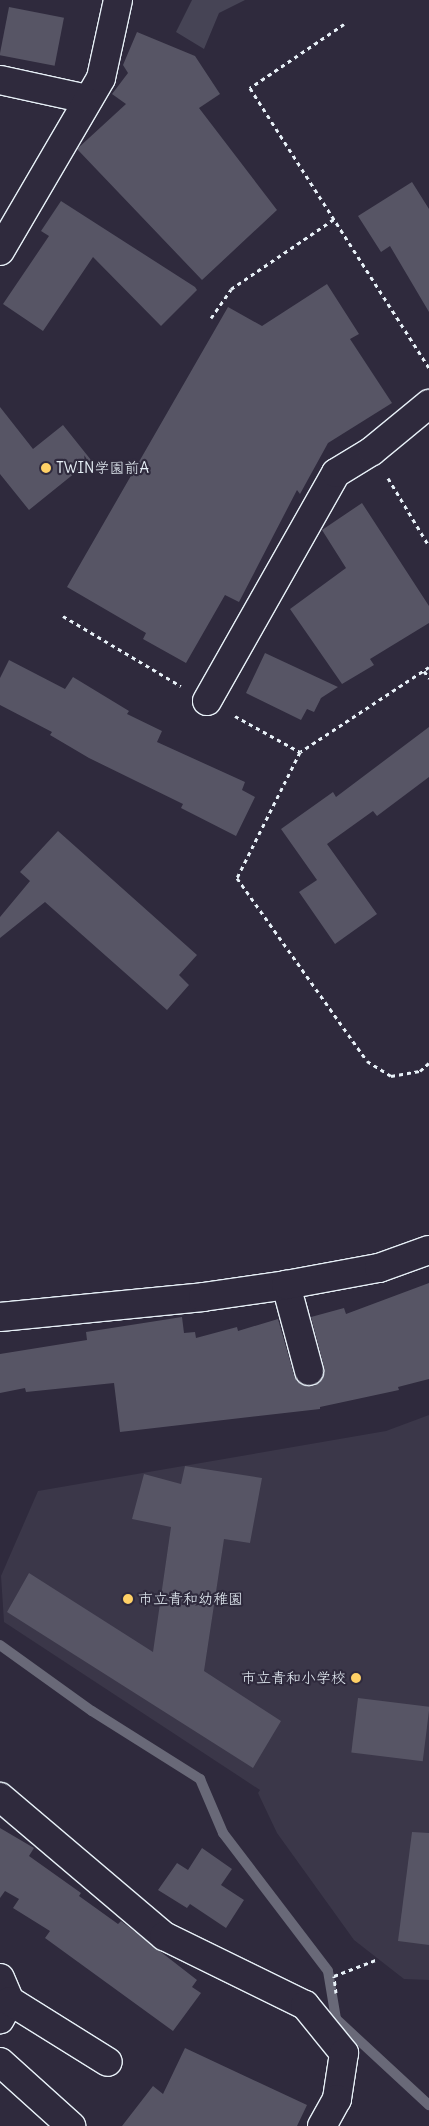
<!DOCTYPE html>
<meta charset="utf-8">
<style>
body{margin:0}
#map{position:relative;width:429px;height:2126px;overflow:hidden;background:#2f2a3d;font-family:Delius,"Klee One",sans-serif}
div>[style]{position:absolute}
.built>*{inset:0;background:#3b3749}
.green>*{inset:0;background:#464455}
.stream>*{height:10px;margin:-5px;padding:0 5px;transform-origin:5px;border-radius:5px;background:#696978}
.building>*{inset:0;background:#575565;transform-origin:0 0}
.path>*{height:3px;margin-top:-1.5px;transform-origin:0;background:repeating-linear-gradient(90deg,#e8f1f8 0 4px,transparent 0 8px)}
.roads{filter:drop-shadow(1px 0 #e8f1f8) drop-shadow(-1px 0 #e8f1f8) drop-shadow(0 1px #e8f1f8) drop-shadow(0 -1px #e8f1f8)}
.minor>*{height:28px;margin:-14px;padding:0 14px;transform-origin:14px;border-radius:14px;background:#2f2a3d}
.dots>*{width:14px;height:14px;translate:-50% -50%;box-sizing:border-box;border:2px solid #2f2a3d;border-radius:50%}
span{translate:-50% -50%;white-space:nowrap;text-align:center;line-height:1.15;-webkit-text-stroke:4.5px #2f2a3d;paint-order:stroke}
.poi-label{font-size:15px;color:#e8f1f8}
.left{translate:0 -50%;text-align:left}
.right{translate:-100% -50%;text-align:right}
</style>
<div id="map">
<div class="built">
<div style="clip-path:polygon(429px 1415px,429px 1980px,404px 1979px,354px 1940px,277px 1833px,258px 1793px,260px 1790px,4px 1622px,1px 1576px,38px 1491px,386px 1431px)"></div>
</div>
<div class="green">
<div style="clip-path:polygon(192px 0,245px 0,219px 13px,204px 49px,176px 32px)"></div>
</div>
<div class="stream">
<div style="left:0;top:1645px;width:113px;rotate:35.7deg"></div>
<div style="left:92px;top:1711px;width:128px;rotate:32.2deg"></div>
<div style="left:200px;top:1779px;width:59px;rotate:66.9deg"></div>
<div style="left:223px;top:1833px;width:173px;rotate:52.7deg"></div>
<div style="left:328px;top:1971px;width:49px;rotate:80.5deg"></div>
<div style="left:336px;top:2019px;width:127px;rotate:42.8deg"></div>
</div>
<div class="building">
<div style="left:9px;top:7px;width:56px;height:49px;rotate:11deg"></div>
<div style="clip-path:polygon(137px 32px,195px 56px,220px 94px,199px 108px,277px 210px,202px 280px,77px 149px,126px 104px,112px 94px,128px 73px,123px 65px)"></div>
<div style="clip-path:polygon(412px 182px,429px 209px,429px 312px,390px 246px,381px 252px,358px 216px)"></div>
<div style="clip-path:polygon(61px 201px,195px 287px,197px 290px,161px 326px,93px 257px,43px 331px,3px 304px,49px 236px,41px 231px)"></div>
<div style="clip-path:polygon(327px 284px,359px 334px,350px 339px,392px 403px,328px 443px,300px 494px,297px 490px,239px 602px,225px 595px,186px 663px,143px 639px,146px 633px,67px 587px,228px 307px,262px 326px)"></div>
<div style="clip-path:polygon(0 407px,33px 449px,63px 425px,91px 460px,29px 510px,0 474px)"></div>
<div style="clip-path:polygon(362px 503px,429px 606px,429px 623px,370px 659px,374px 665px,342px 684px,290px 609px,346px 568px,322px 530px)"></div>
<div style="clip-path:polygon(265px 653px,338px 687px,321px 698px,314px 712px,307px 709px,301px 720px,246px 693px)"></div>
<div style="clip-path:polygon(9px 660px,65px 689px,73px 677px,129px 711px,127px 714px,162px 731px,157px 742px,245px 782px,242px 790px,255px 797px,236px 836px,181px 808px,183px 804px,89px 758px,50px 735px,52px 732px,0 705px,0 678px)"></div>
<div style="clip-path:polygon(429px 727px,429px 777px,377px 816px,373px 811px,327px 844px,377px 914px,335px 944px,299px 892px,317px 880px,281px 829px,333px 792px,336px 797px)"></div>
<div style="clip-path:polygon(58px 831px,197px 955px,179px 975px,189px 985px,167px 1010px,45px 902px,0 938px,0 917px,30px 881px,20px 872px)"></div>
<div style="clip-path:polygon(429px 1283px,429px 1379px,398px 1387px,399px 1390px,320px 1407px,320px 1409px,120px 1432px,114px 1383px,26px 1392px,25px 1388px,0 1393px,0 1354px,87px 1340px,86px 1332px,182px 1317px,184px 1333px,195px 1332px,196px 1338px,237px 1327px,238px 1331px,278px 1319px,294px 1375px,298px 1382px,313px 1386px,320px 1382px,324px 1367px,311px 1317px,344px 1308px,346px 1314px)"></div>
<div style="clip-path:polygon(185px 1466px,262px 1478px,250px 1543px,224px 1539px,204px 1671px,281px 1721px,253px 1768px,7px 1612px,29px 1573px,153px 1652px,171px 1527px,132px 1519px,144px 1474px,181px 1484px)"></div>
<div style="left:358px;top:1698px;width:72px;height:55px;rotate:7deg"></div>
<div style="clip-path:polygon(0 1828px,34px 1848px,29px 1856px,81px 1893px,79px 1896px,118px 1924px,121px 1921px,197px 1980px,192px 1987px,201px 1993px,173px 2031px,45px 1938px,50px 1931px,13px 1908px,19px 1899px,5px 1891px,0 1898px)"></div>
<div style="clip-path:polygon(412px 1832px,429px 1833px,429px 1945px,398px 1941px)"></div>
<div style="clip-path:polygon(202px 1848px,232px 1869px,221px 1885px,244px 1900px,226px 1928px,190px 1904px,187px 1908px,158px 1890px,177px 1863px,188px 1870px)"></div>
<div style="clip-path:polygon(185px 2048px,307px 2105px,297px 2126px,122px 2126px,153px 2086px,163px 2094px)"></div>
</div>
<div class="path">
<div style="left:344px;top:24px;width:114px;rotate:145.8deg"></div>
<div style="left:250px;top:88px;width:332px;rotate:57.4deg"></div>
<div style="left:211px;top:318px;width:35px;rotate:-55deg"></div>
<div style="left:231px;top:289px;width:125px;rotate:-34.2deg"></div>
<div style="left:388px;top:478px;width:79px;rotate:58.9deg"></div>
<div style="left:63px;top:616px;width:137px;rotate:30.7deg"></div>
<div style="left:429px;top:667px;width:154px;rotate:146.6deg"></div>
<div style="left:300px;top:752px;width:141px;rotate:116.6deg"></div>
<div style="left:237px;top:878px;width:224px;rotate:54.6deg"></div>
<div style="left:367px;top:1061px;width:28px;rotate:32deg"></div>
<div style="left:391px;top:1076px;width:29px;rotate:-10deg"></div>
<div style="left:420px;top:1071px;width:12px;rotate:-42deg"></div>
<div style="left:424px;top:671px;width:9px;rotate:54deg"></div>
<div style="left:235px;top:716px;width:74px;rotate:29deg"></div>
<div style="left:336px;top:1993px;width:17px;rotate:-97deg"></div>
<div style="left:334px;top:1976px;width:47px;rotate:-21.1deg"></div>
</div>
<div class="roads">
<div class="minor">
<div style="left:0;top:80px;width:89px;rotate:12.3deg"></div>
<div style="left:0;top:251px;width:200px;rotate:-59.7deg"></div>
<div style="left:101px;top:78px;width:80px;rotate:-77.7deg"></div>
<div style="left:207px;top:701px;width:262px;rotate:-60.5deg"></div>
<div style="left:336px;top:473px;width:42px;rotate:-31.4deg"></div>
<div style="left:372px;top:451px;width:74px;rotate:-39.5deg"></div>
<div style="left:286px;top:1285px;width:89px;rotate:75deg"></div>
<div style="left:0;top:1317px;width:204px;rotate:-5.6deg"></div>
<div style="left:203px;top:1297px;width:84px;rotate:-8.2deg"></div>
<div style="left:286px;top:1285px;width:95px;rotate:-10.4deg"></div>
<div style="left:379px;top:1268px;width:53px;rotate:-19.8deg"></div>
<div style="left:0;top:1797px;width:215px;rotate:40.3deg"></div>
<div style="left:164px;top:1936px;width:157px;rotate:26.1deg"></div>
<div style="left:305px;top:2005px;width:62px;rotate:50.9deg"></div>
<div style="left:344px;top:2053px;width:47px;rotate:98.7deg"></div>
<div style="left:337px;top:2099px;width:31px;rotate:119deg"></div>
<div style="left:0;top:1978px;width:25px;rotate:67deg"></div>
<div style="left:10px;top:2001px;width:21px;rotate:119deg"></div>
<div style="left:10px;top:2001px;width:115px;rotate:31.9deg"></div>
<div style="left:0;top:2062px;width:96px;rotate:42deg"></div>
</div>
</div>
<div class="dots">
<div style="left:46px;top:468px;background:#ffd166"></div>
<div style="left:128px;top:1599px;background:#ffd166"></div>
<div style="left:356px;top:1678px;background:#ffd166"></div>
</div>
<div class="poi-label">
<span class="left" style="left:56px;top:468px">TWIN学園前A</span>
<span class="left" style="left:138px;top:1599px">市立青和幼稚園</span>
<span class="right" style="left:346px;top:1678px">市立青和小学校</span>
</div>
</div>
